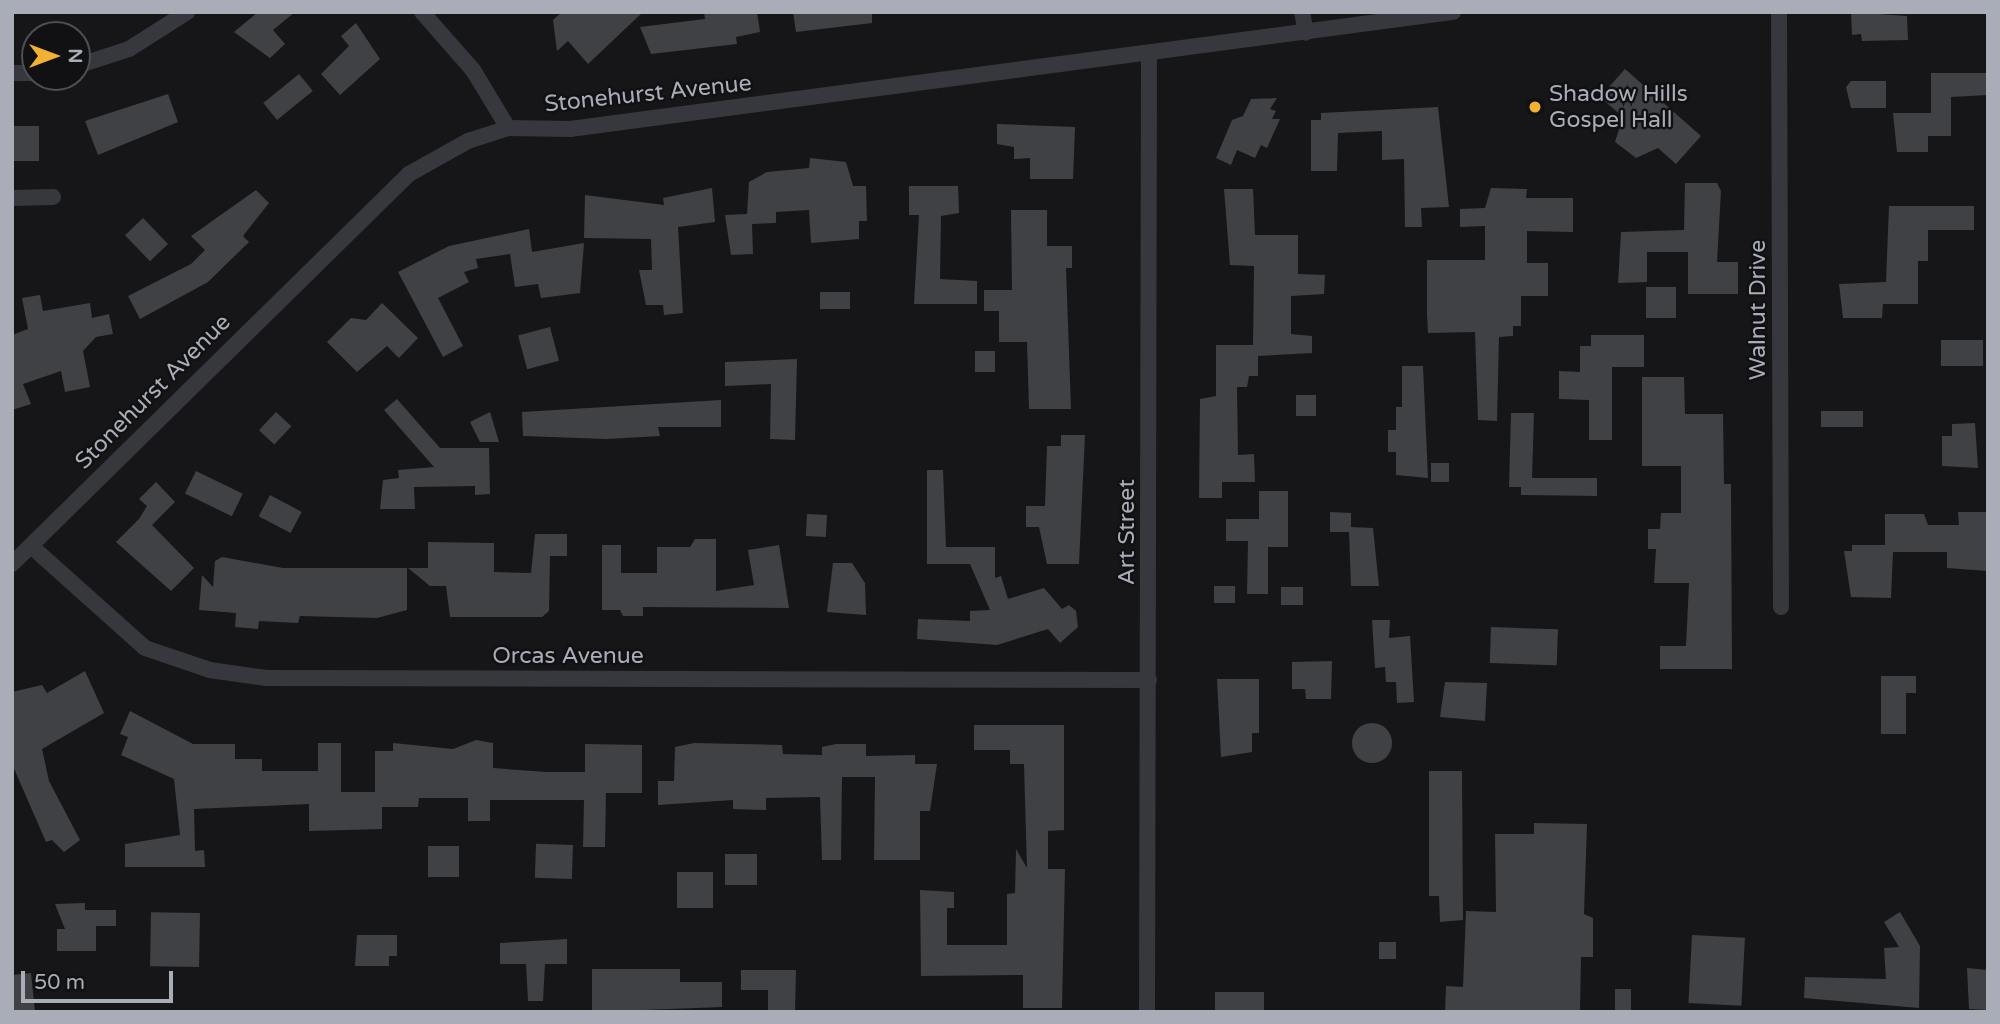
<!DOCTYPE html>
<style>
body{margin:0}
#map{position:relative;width:2000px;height:1024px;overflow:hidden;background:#161618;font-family:"Varela Round",sans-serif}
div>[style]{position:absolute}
.building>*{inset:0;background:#404145;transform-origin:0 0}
.round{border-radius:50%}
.minor>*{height:16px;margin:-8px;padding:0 8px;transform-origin:8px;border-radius:8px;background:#37383d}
.dots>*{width:19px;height:19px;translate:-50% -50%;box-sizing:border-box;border:4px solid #111113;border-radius:50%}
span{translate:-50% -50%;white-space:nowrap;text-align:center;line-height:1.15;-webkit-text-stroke:5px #111113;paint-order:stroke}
.street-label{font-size:23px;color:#a8adb8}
.poi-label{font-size:23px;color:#a8adb8}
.left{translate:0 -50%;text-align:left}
.frame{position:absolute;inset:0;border:14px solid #a8adb8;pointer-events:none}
.north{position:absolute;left:21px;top:21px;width:70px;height:70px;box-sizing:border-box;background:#111113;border:2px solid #4d4f55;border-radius:50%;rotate:90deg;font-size:19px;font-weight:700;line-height:28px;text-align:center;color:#a8adb8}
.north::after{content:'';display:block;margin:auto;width:24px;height:32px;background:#f2b134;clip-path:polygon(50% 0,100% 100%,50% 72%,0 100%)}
.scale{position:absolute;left:21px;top:971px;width:152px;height:32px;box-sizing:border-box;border:4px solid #a8adb8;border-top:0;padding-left:9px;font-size:21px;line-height:24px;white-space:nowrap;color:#a8adb8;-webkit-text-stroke:5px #111113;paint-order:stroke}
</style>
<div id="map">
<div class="building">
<div style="clip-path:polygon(258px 12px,295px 12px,273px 30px,285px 44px,270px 58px,234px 32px)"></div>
<div style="clip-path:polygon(562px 12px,643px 12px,588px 64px,568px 41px,557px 51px,553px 20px)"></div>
<div style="clip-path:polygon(704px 12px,757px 12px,760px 32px,736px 37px,737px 44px,651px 54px,640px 27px,705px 19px)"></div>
<div style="clip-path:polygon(793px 12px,872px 12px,872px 23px,796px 32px)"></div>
<div style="clip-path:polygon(1851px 12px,1907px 16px,1908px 40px,1862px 41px,1861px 34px,1852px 35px)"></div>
<div style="clip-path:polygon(356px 23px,380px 59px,340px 95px,321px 74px,349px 46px,341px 36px)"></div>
<div style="clip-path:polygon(1625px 69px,1701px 136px,1676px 164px,1658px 148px,1636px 158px,1615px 142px,1623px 117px,1600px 97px)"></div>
<div style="clip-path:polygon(1931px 73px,1988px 73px,1988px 95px,1951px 97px,1951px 136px,1928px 136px,1928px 152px,1897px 152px,1893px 113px,1931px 113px)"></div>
<div style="left:299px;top:74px;width:22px;height:46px;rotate:51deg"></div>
<div style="clip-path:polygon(1851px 81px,1886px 81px,1886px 108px,1851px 108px,1846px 87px)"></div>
<div style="clip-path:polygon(168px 94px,178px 122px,98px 155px,85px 121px)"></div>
<div style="clip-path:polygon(1277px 98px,1270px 109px,1276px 111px,1272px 119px,1280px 119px,1267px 148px,1261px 145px,1255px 158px,1237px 150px,1231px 165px,1216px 158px,1232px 120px,1243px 116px,1251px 99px)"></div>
<div style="clip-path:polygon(1438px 107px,1449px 207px,1421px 208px,1422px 227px,1405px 227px,1404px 159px,1382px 160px,1382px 131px,1338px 133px,1337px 171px,1311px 171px,1311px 120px,1321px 120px,1321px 113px)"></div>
<div style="clip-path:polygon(997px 124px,1075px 127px,1073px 179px,1030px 179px,1030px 158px,1014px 159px,1014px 147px,997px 144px)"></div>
<div style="left:12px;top:126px;width:27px;height:35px"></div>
<div style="clip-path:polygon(810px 158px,846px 162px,853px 186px,866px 186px,867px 221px,859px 221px,859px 239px,811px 243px,809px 210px,776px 212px,776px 223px,752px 224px,753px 254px,731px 255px,725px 215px,747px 214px,749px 182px,767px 172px,809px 168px)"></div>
<div style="clip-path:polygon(1685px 183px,1717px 183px,1721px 191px,1717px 262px,1738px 262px,1738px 294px,1688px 294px,1688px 252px,1647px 252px,1647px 282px,1618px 283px,1621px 232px,1684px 230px)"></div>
<div style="clip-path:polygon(909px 186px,958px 186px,959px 213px,941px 216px,940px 279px,977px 281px,977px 304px,914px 304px,919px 215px,909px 215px)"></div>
<div style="clip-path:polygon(712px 188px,715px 222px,678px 227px,683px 313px,664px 315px,663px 305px,646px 305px,639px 270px,652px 270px,651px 239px,584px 238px,585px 195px,664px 205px,663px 198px)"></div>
<div style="clip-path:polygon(1491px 188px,1527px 189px,1526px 198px,1573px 198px,1573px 232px,1527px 231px,1527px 263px,1548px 263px,1548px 296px,1521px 296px,1521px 326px,1513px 326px,1513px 336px,1499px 337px,1497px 421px,1478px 420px,1475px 332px,1428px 333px,1427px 314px,1427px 260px,1485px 260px,1485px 226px,1460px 227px,1460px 209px,1485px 208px)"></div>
<div style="clip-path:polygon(1224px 189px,1253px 189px,1255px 235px,1298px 235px,1298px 274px,1325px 275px,1324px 294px,1291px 296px,1291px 334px,1312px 336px,1312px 353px,1258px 356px,1258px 376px,1249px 376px,1247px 387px,1237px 387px,1238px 455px,1254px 454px,1255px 482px,1222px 482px,1222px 498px,1199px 498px,1200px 399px,1216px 396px,1216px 345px,1253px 345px,1254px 266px,1230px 265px)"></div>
<div style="clip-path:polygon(256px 190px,269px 203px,243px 236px,249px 242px,208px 282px,140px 319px,128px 296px,191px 264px,205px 250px,191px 236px)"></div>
<div style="clip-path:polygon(1889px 206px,1974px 206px,1974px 230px,1928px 230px,1928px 261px,1918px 261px,1918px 304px,1883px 304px,1882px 318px,1843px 318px,1839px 284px,1886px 282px)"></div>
<div style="clip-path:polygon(1011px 210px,1047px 210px,1047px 246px,1072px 246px,1072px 268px,1066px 268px,1071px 409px,1029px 409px,1027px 342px,999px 342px,999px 311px,984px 311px,984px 290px,1012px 290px)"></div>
<div style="left:143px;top:218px;width:36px;height:25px;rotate:46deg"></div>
<div style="clip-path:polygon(529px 229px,532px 252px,584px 243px,580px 293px,541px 298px,538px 284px,515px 287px,510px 254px,476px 259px,478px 268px,464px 272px,469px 282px,438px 298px,463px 346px,443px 357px,398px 272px,449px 246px)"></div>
<div style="left:1646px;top:287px;width:30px;height:31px"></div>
<div style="left:850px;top:292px;width:17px;height:30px;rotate:90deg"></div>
<div style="clip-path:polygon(40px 295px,43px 311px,90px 303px,92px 318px,109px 314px,113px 334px,96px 337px,83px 351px,90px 387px,65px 392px,61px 371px,23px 384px,31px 404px,12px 410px,12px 335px,28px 329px,22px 298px)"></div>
<div style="clip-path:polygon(382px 303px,418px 338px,399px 358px,387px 346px,357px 372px,327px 342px,351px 318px,366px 320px)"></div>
<div style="left:550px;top:327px;width:35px;height:33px;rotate:75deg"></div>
<div style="clip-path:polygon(1591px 335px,1644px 335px,1644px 367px,1612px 367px,1612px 440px,1589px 440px,1589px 400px,1559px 399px,1559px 371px,1580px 372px,1580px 346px,1591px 346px)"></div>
<div style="left:1941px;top:340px;width:42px;height:26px"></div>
<div style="left:975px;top:351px;width:20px;height:21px"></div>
<div style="clip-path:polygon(797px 359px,795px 440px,770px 439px,771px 384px,725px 386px,725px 362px)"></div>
<div style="clip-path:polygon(1402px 366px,1423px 366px,1428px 478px,1396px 475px,1396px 452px,1388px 452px,1388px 430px,1396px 430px,1396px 407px,1402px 407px)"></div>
<div style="clip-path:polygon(1642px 377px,1684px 377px,1685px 414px,1723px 414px,1724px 484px,1731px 484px,1732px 669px,1660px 669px,1660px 646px,1686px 646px,1689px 583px,1654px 583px,1656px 549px,1648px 549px,1648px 529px,1660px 529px,1661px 513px,1681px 513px,1681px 466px,1642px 466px)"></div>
<div style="left:1296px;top:395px;width:20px;height:21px"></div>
<div style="clip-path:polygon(397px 399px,440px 448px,489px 448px,490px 494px,475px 495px,475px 486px,414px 487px,415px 509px,380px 509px,383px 480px,399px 478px,398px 470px,434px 467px,384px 410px)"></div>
<div style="clip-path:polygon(721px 400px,721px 427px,658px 427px,660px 436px,607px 439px,523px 436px,522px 412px)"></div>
<div style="left:1821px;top:411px;width:42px;height:16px"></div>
<div style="left:276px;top:412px;width:21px;height:25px;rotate:43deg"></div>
<div style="clip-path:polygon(490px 412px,499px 442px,480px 442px,470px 422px)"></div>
<div style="clip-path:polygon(1511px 413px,1534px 413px,1532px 478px,1597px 478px,1597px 496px,1521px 495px,1521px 487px,1509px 487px)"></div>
<div style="clip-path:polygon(1975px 423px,1978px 468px,1942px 466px,1942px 436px,1952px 436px,1952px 424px)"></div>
<div style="clip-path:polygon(1061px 435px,1085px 435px,1079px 564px,1047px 564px,1039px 527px,1026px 527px,1026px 506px,1045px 506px,1047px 446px,1061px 446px)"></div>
<div style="left:1431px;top:463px;width:18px;height:19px"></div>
<div style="clip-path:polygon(927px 470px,943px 470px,946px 547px,995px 547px,995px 578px,1001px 576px,1008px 599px,1044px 588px,1062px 609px,1069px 605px,1076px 611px,1078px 627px,1060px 643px,1048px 629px,997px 645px,917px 639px,918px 619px,970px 621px,970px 611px,990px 610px,970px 564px,927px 564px)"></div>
<div style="left:196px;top:471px;width:52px;height:25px;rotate:26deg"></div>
<div style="clip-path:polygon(156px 482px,175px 502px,152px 525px,194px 568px,171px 591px,116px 542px,139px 519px,147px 506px,139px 499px)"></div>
<div style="clip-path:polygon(1259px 491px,1288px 491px,1288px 547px,1268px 547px,1268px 594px,1247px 594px,1248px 541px,1226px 541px,1226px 519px,1259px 519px)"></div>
<div style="left:270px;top:495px;width:36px;height:24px;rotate:28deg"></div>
<div style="clip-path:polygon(1330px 512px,1351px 513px,1351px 527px,1373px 528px,1379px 586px,1351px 586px,1349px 532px,1330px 532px)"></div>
<div style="clip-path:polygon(1958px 512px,1988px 512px,1988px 571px,1947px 568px,1947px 552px,1893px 552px,1891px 598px,1851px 597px,1844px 551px,1852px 551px,1852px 545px,1885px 545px,1885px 514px,1924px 514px,1928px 525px,1959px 525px)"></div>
<div style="left:807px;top:514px;width:20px;height:22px;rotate:3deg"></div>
<div style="clip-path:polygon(535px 534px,567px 534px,567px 556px,550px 556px,549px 611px,542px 617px,450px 617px,446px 586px,430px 586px,408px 568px,428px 568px,428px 542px,494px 543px,494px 572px,531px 573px)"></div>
<div style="clip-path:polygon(695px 539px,716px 539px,716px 591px,754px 585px,748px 550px,779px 545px,789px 608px,643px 607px,643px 616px,623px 616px,620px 610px,602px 610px,602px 545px,621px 545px,621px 573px,657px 573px,657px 547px,690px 547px)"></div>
<div style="clip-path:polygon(222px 557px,283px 568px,407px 568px,407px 610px,377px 618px,300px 616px,298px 623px,259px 621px,258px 629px,235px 627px,236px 613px,199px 610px,202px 575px,213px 587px,215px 561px)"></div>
<div style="clip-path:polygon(833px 563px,852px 563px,865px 583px,866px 615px,827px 612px)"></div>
<div style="left:1214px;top:586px;width:21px;height:17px"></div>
<div style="left:1281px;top:587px;width:22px;height:18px"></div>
<div style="clip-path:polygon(1372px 620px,1390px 620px,1389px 638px,1410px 636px,1414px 702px,1397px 703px,1396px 682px,1386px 682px,1385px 667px,1375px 668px)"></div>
<div style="left:1491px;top:627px;width:67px;height:36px;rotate:2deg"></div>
<div style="clip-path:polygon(1332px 661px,1331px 699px,1306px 699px,1305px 689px,1292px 689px,1292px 662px)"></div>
<div style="clip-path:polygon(85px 671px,104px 713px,42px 749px,49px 781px,80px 840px,64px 852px,52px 840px,46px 842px,12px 764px,12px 692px,42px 685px,47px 693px)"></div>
<div style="clip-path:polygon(1881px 676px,1916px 676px,1916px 693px,1906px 693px,1906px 734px,1881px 734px)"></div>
<div style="clip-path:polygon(1217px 679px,1259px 679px,1259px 733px,1252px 733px,1252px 752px,1221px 757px)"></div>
<div style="clip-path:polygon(1445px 682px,1487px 683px,1485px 721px,1440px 717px)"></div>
<div style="clip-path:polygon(130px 711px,193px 744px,235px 744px,235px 759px,262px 759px,262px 771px,318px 771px,318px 743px,341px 743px,341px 792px,375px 792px,375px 751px,393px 751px,393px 743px,453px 749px,476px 740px,493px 743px,493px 768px,546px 772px,585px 772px,585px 744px,642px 745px,642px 793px,606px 793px,605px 847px,583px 847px,584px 800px,490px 800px,490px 821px,468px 821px,468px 798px,419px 798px,418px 807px,382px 807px,382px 829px,309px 831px,309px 804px,194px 809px,195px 851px,204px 850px,205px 867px,125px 867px,125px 844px,180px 835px,174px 779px,121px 755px,128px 737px,120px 734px)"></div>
<div class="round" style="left:1352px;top:723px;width:40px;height:40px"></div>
<div style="clip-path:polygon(974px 725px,1064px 725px,1064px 830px,1048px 831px,1048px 869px,1065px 869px,1062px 1008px,1023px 1008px,1023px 975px,921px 976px,920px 890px,954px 892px,954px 908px,947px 908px,947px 945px,1007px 945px,1007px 894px,1015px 893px,1016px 849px,1027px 868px,1024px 764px,1010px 764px,1010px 750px,974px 750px)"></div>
<div style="clip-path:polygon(694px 743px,782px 745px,783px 754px,822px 755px,822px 747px,836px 744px,866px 744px,866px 756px,915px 755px,915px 764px,937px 764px,930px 811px,920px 811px,920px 860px,874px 860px,875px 777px,842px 777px,841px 860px,822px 860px,820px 797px,766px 798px,766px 810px,733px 809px,733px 800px,658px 805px,658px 781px,674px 781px,675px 747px)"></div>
<div style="clip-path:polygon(1429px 771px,1462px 771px,1463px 920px,1440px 922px,1439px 896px,1429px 896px)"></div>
<div style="clip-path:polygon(1534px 823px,1587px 824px,1584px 914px,1593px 918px,1593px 957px,1581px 957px,1580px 1012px,1445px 1012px,1446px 986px,1463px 987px,1466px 911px,1496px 912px,1495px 834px,1534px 834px)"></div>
<div style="left:573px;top:845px;width:34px;height:37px;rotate:92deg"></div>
<div style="left:428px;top:846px;width:31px;height:31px"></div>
<div style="left:725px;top:854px;width:32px;height:31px"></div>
<div style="left:677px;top:872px;width:36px;height:36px"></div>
<div style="clip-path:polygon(85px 903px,85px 910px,116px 910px,116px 926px,96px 926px,96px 951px,57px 951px,57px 929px,65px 929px,55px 904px)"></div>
<div style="clip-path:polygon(1900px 912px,1920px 946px,1919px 1008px,1804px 998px,1805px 977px,1886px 979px,1884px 948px,1899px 947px,1884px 922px)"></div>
<div style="left:200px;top:913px;width:54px;height:49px;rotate:91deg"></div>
<div style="clip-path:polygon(357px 935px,397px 935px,397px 956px,389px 956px,389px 966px,355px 966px)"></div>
<div style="left:1692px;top:935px;width:53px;height:68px;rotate:3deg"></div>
<div style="clip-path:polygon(567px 939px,567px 964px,545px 964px,543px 1001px,528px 1001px,526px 964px,500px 964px,500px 943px)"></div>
<div style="left:1379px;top:942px;width:17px;height:17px"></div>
<div style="clip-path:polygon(1967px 968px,1988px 970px,1988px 1010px,1969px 1009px)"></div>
<div style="clip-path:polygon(592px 969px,680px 969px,680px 982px,722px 982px,722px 1007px,592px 1012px)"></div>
<div style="clip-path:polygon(741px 970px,796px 970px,795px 1012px,768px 1012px,768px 990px,741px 990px)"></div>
<div style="clip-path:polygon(31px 973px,35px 1012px,12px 1012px,12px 975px)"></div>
<div style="left:1615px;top:989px;width:16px;height:23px"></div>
<div style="left:1215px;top:992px;width:49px;height:20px"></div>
</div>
<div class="minor">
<div style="left:422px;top:12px;width:77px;rotate:48.7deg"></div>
<div style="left:473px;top:70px;width:68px;rotate:58.9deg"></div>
<div style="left:1302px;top:12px;width:21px;rotate:79deg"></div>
<div style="left:1779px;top:12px;width:595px;rotate:89.81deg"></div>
<div style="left:77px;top:66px;width:55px;rotate:-18.1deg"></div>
<div style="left:129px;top:49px;width:69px;rotate:-32.5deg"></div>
<div style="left:12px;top:73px;width:23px"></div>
<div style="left:12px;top:198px;width:41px;rotate:-1.4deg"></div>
<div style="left:31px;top:546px;width:153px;rotate:41.8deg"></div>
<div style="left:145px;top:648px;width:69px;rotate:18.7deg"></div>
<div style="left:210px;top:670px;width:57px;rotate:8.1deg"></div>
<div style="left:266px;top:678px;width:883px;rotate:0.13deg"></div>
<div style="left:12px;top:564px;width:557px;rotate:-44.49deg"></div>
<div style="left:409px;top:174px;width:68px;rotate:-29.2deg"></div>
<div style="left:468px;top:141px;width:42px;rotate:-18deg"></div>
<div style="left:508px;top:128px;width:62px;rotate:0.9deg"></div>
<div style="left:570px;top:129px;width:891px;rotate:-7.55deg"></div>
<div style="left:1147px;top:1012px;width:958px;rotate:-89.88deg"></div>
</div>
<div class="dots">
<div style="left:1535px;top:107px;background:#f2b134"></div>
</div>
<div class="street-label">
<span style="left:648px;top:94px;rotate:-6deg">Stonehurst Avenue</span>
<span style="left:1758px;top:310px;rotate:-90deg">Walnut Drive</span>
<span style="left:153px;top:392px;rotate:-45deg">Stonehurst Avenue</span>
<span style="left:1127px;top:532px;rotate:-90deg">Art Street</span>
<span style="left:568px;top:656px">Orcas Avenue</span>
</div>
<div class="poi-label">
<span class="left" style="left:1549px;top:107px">Shadow Hills<br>Gospel Hall</span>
</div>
<div class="frame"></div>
<div class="north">N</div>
<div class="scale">50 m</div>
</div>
